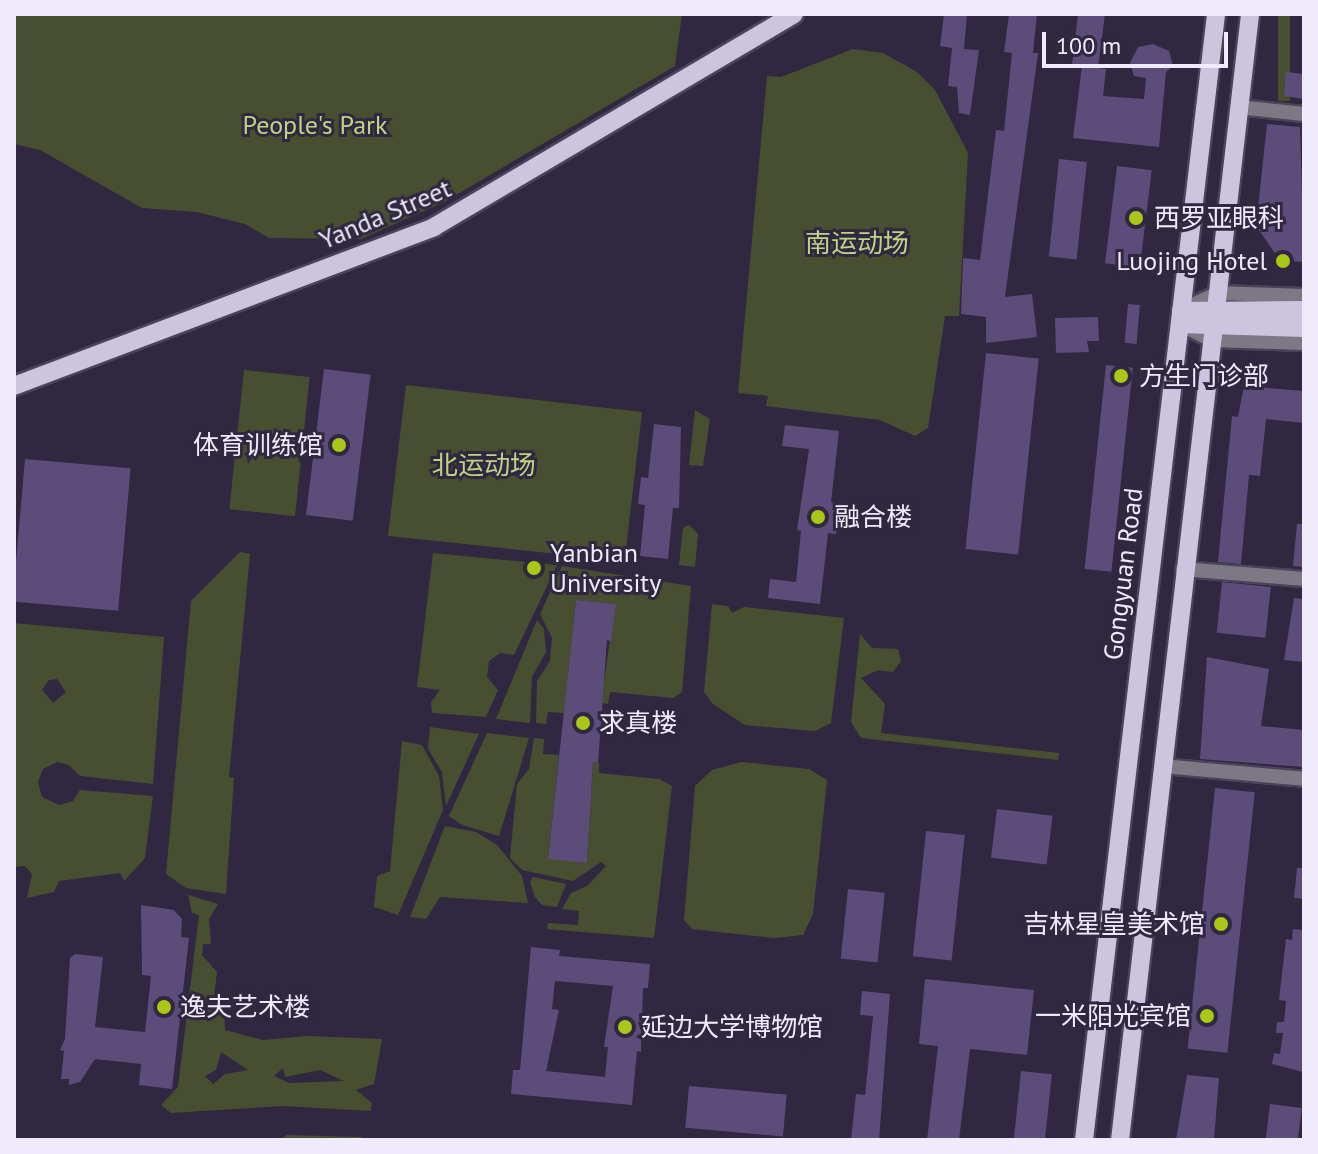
<!DOCTYPE html>
<meta charset="utf-8">
<style>
body{margin:0}
#map{position:relative;width:1318px;height:1154px;overflow:hidden;background:#2f2840;font-family:"PT Sans","Noto Sans SC",sans-serif}
div>[style]{position:absolute}
.green>*{inset:0;background:#484f31;transform-origin:0 0}
.building>*{inset:0;background:#5b4c7a;transform-origin:0 0}
.roads{filter:drop-shadow(2px 0 #4a435a) drop-shadow(-2px 0 #4a435a) drop-shadow(0 2px #4a435a) drop-shadow(0 -2px #4a435a)}
.minor>*{height:14px;margin:-7px;padding:0 7px;transform-origin:7px;border-radius:7px;background:#7c7985}
.major>*{height:18px;margin:-9px;padding:0 9px;transform-origin:9px;border-radius:9px;background:#ccc5e0}
.dots>*{width:22px;height:22px;translate:-50% -50%;box-sizing:border-box;border:4px solid #2f2840;border-radius:50%}
span{translate:-50% -50%;white-space:nowrap;text-align:center;line-height:1.15;-webkit-text-stroke:6px #2f2840;paint-order:stroke}
.park-label{font-size:26px;color:#c0d383}
.street-label{font-size:26px;color:#f0ebfb}
.poi-label{font-size:26px;color:#f0ebfb}
.left{translate:0 -50%;text-align:left}
.right{translate:-100% -50%;text-align:right}
.frame{position:absolute;inset:0;border:16px solid #f0ebfb;pointer-events:none}
.scale{position:absolute;left:1042px;top:32px;width:186px;height:36px;box-sizing:border-box;border:4px solid #f0ebfb;border-top:0;padding-left:10px;font-size:24px;line-height:28px;white-space:nowrap;color:#f0ebfb;-webkit-text-stroke:6px #2f2840;paint-order:stroke}
</style>
<div id="map">
<div class="green">
<div style="clip-path:polygon(14px 14px,682px 14px,675px 66px,444px 202px,361px 239px,269px 238px,245px 224px,197px 212px,142px 208px,40px 150px,14px 144px)"></div>
<div style="left:1278px;top:14px;width:12px;height:87px"></div>
<div style="clip-path:polygon(853px 49px,883px 53px,917px 72px,935px 90px,968px 153px,959px 316px,945px 316px,928px 428px,915px 436px,880px 420px,766px 406px,768px 396px,738px 393px,767px 76px,781px 77px)"></div>
<div style="left:244px;top:370px;width:66px;height:140px;rotate:6deg"></div>
<div style="clip-path:polygon(406px 385px,642px 412px,626px 549px,637px 551px,635px 562px,388px 536px)"></div>
<div style="clip-path:polygon(695px 410px,710px 419px,703px 466px,689px 465px)"></div>
<div style="clip-path:polygon(689px 525px,698px 534px,695px 567px,679px 565px,683px 528px)"></div>
<div style="clip-path:polygon(240px 552px,250px 554px,229px 777px,234px 778px,226px 894px,186px 888px,166px 874px,191px 601px)"></div>
<div style="clip-path:polygon(433px 553px,557px 565px,514px 655px,500px 653px,489px 661px,487px 677px,498px 690px,486px 717px,432px 713px,431px 702px,440px 690px,417px 687px)"></div>
<div style="clip-path:polygon(562px 566px,691px 586px,682px 692px,673px 698px,610px 692px,608px 704px,601px 703px,615px 604px,576px 600px,564px 713px,548px 712px,546px 724px,536px 723px,537px 681px,550px 661px,552px 638px,540px 614px)"></div>
<div style="clip-path:polygon(712px 604px,728px 606px,732px 613px,744px 607px,844px 618px,831px 723px,815px 731px,745px 725px,713px 704px,704px 692px)"></div>
<div style="clip-path:polygon(537px 620px,544px 629px,546px 652px,532px 677px,530px 723px,496px 719px)"></div>
<div style="clip-path:polygon(evenodd,14px 623px,164px 637px,153px 784px,80px 776px,69px 765px,57px 762px,43px 769px,38px 782px,42px 797px,59px 805px,73px 801px,80px 790px,153px 796px,145px 858px,124px 881px,120px 873px,59px 881px,54px 892px,27px 898px,32px 874px,25px 866px,14px 867px,14px 623px,57px 679px,66px 692px,53px 703px,42px 690px,49px 680px,57px 679px)"></div>
<div style="clip-path:polygon(860px 634px,872px 648px,898px 649px,901px 661px,893px 672px,878px 670px,861px 678px,885px 704px,881px 733px,1059px 753px,1058px 760px,861px 738px,851px 722px)"></div>
<div style="clip-path:polygon(430px 727px,479px 734px,446px 806px,442px 772px,428px 749px)"></div>
<div style="clip-path:polygon(487px 733px,529px 738px,499px 836px,462px 825px,449px 816px)"></div>
<div style="clip-path:polygon(534px 738px,544px 739px,543px 754px,559px 755px,548px 858px,587px 862px,593px 762px,599px 763px,599px 773px,659px 779px,672px 786px,654px 938px,547px 929px,548px 923px,578px 925px,579px 911px,562px 909px,571px 893px,587px 886px,606px 866px,601px 862px,573px 881px,522px 870px,510px 858px,517px 784px,529px 769px)"></div>
<div style="clip-path:polygon(402px 741px,422px 745px,439px 776px,443px 810px,398px 915px,374px 907px,377px 876px,390px 871px)"></div>
<div style="clip-path:polygon(741px 762px,809px 769px,827px 780px,813px 914px,803px 935px,774px 938px,692px 929px,684px 920px,695px 786px,712px 770px)"></div>
<div style="clip-path:polygon(445px 826px,476px 832px,497px 845px,522px 876px,528px 903px,440px 897px,426px 919px,410px 917px)"></div>
<div style="clip-path:polygon(533px 877px,566px 884px,557px 907px,542px 905px,535px 897px,530px 882px)"></div>
<div style="clip-path:polygon(evenodd,188px 895px,218px 904px,209px 919px,211px 944px,203px 944px,202px 955px,217px 972px,212px 1013px,224px 1014px,225px 1030px,263px 1040px,307px 1036px,382px 1039px,374px 1084px,356px 1090px,372px 1103px,371px 1111px,283px 1106px,171px 1113px,161px 1105px,178px 1087px,199px 915px,192px 913px,188px 895px,221px 1052px,248px 1070px,225px 1074px,213px 1084px,205px 1076px,216px 1070px,221px 1052px,188px 895px,283px 1068px,285px 1077px,320px 1070px,344px 1081px,289px 1083px,274px 1076px,283px 1068px)"></div>
<div style="clip-path:polygon(287px 1135px,362px 1137px,363px 1140px,280px 1140px)"></div>
</div>
<div class="building">
<div style="clip-path:polygon(944px 14px,967px 14px,964px 49px,979px 50px,970px 115px,959px 113px,957px 87px,948px 86px,952px 48px,940px 46px)"></div>
<div style="clip-path:polygon(1009px 14px,1037px 14px,1033px 53px,1038px 53px,1005px 297px,1032px 294px,1037px 337px,986px 343px,986px 317px,961px 314px,963px 258px,980px 260px,996px 130px,1004px 131px,1012px 53px,1004px 52px)"></div>
<div style="clip-path:polygon(1078px 14px,1105px 14px,1098px 68px,1106px 69px,1103px 96px,1144px 99px,1146px 78px,1134px 76px,1130px 63px,1138px 47px,1153px 44px,1169px 51px,1173px 66px,1166px 72px,1159px 147px,1073px 138px,1082px 66px,1072px 65px)"></div>
<div style="clip-path:polygon(1286px 72px,1304px 74px,1304px 99px,1284px 96px)"></div>
<div style="clip-path:polygon(1267px 124px,1300px 127px,1304px 262px,1287px 261px,1274px 252px,1256px 226px)"></div>
<div style="left:1059px;top:159px;width:28px;height:98px;rotate:6deg"></div>
<div style="left:1117px;top:166px;width:35px;height:98px;rotate:7deg"></div>
<div style="left:1128px;top:304px;width:12px;height:39px;rotate:5deg"></div>
<div style="clip-path:polygon(1098px 317px,1099px 341px,1087px 341px,1089px 352px,1056px 353px,1055px 318px)"></div>
<div style="left:986px;top:353px;width:53px;height:197px;rotate:6deg"></div>
<div style="left:1106px;top:365px;width:27px;height:205px;rotate:6deg"></div>
<div style="left:324px;top:369px;width:47px;height:147px;rotate:7deg"></div>
<div style="clip-path:polygon(1244px 386px,1304px 391px,1304px 423px,1266px 419px,1260px 476px,1249px 475px,1241px 564px,1218px 562px,1232px 416px,1238px 417px)"></div>
<div style="clip-path:polygon(654px 424px,681px 427px,679px 508px,673px 508px,668px 559px,640px 556px,645px 505px,638px 504px,641px 477px,648px 478px)"></div>
<div style="clip-path:polygon(785px 425px,839px 431px,831px 502px,839px 503px,836px 534px,828px 533px,820px 604px,768px 598px,770px 579px,796px 582px,801px 531px,797px 530px,809px 449px,782px 446px)"></div>
<div style="left:25px;top:459px;width:106px;height:143px;rotate:5deg"></div>
<div style="clip-path:polygon(1297px 524px,1304px 524px,1304px 567px,1293px 566px)"></div>
<div style="left:1222px;top:582px;width:49px;height:51px;rotate:6deg"></div>
<div style="clip-path:polygon(1294px 598px,1304px 599px,1304px 662px,1284px 660px)"></div>
<div style="clip-path:polygon(576px 600px,616px 604px,611px 641px,607px 640px,598px 763px,593px 762px,587px 863px,548px 859px)"></div>
<div style="clip-path:polygon(1207px 657px,1269px 669px,1261px 726px,1304px 730px,1304px 767px,1200px 759px)"></div>
<div style="left:1215px;top:788px;width:40px;height:262px;rotate:6deg"></div>
<div style="left:997px;top:809px;width:56px;height:49px;rotate:7deg"></div>
<div style="left:926px;top:831px;width:39px;height:126px;rotate:6deg"></div>
<div style="clip-path:polygon(1297px 868px,1304px 868px,1304px 899px,1294px 898px)"></div>
<div style="left:848px;top:889px;width:37px;height:70px;rotate:6deg"></div>
<div style="clip-path:polygon(141px 905px,174px 910px,182px 919px,181px 937px,189px 938px,172px 1089px,139px 1085px,141px 1064px,95px 1059px,80px 1082px,69px 1085px,69px 1079px,61px 1079px,64px 1051px,60px 1050px,65px 1039px,70px 958px,75px 954px,103px 957px,95px 1027px,145px 1032px,151px 976px,142px 975px)"></div>
<div style="clip-path:polygon(1293px 929px,1304px 930px,1303px 1072px,1272px 1064px,1274px 1053px,1280px 1054px,1283px 1033px,1276px 1033px,1277px 1022px,1284px 1022px,1286px 1001px,1279px 1000px,1286px 939px,1292px 940px)"></div>
<div style="clip-path:polygon(evenodd,531px 947px,560px 950px,559px 956px,650px 964px,648px 988px,643px 988px,641px 1052px,637px 1051px,632px 1105px,511px 1094px,513px 1070px,520px 1070px,531px 947px,555px 981px,613px 986px,604px 1047px,608px 1047px,605px 1077px,546px 1071px,559px 1010px,552px 1009px,555px 981px)"></div>
<div style="clip-path:polygon(925px 979px,1034px 990px,1027px 1055px,970px 1049px,959px 1140px,927px 1140px,938px 1046px,919px 1044px)"></div>
<div style="clip-path:polygon(862px 991px,890px 994px,879px 1140px,851px 1140px,856px 1094px,865px 1095px,873px 1016px,860px 1015px)"></div>
<div style="left:1021px;top:1071px;width:31px;height:69px;rotate:6deg"></div>
<div style="clip-path:polygon(1187px 1075px,1219px 1078px,1214px 1140px,1176px 1140px)"></div>
<div style="left:689px;top:1086px;width:98px;height:42px;rotate:5deg"></div>
<div style="left:1270px;top:1104px;width:32px;height:36px;rotate:7deg"></div>
</div>
<div class="roads">
<div class="minor">
<div style="left:1238px;top:107px;width:66px;rotate:6.1deg"></div>
<div style="left:1184px;top:309px;width:38px;rotate:-25deg"></div>
<div style="left:1218px;top:293px;width:86px;rotate:2deg"></div>
<div style="left:1184px;top:326px;width:31px;rotate:27deg"></div>
<div style="left:1212px;top:340px;width:92px;rotate:1.9deg"></div>
<div style="left:1183px;top:569px;width:121px;rotate:4.7deg"></div>
<div style="left:1162px;top:766px;width:143px;rotate:5.2deg"></div>
</div>
<div class="major">
<div style="left:1181px;top:311px;width:123px;rotate:-0.5deg"></div>
<div style="left:1180px;top:324px;width:124px;rotate:1.8deg"></div>
<div style="left:14px;top:386px;width:449px;rotate:-20.7deg"></div>
<div style="left:434px;top:227px;width:418px;rotate:-30.6deg"></div>
<div style="left:1084px;top:1140px;width:1134px;rotate:-83.31deg"></div>
<div style="left:1120px;top:1140px;width:1133px;rotate:-83.41deg"></div>
</div>
</div>
<div class="dots">
<div style="left:1136px;top:218px;background:#aac718"></div>
<div style="left:1283px;top:261px;background:#aac718"></div>
<div style="left:1121px;top:376px;background:#aac718"></div>
<div style="left:339px;top:445px;background:#aac718"></div>
<div style="left:818px;top:517px;background:#aac718"></div>
<div style="left:534px;top:568px;background:#aac718"></div>
<div style="left:583px;top:723px;background:#aac718"></div>
<div style="left:1221px;top:924px;background:#aac718"></div>
<div style="left:164px;top:1007px;background:#aac718"></div>
<div style="left:1207px;top:1016px;background:#aac718"></div>
<div style="left:625px;top:1027px;background:#aac718"></div>
</div>
<div class="park-label">
<span style="left:315px;top:125px">People's Park</span>
<span style="left:857px;top:243px">南运动场</span>
<span style="left:484px;top:465px">北运动场</span>
</div>
<div class="street-label">
<span style="left:385px;top:214px;rotate:-23deg">Yanda Street</span>
<span style="left:1123px;top:574px;rotate:-83deg">Gongyuan Road</span>
</div>
<div class="poi-label">
<span class="left" style="left:1154px;top:218px">西罗亚眼科</span>
<span class="right" style="left:1267px;top:261px">Luojing Hotel</span>
<span class="left" style="left:1139px;top:376px">方生门诊部</span>
<span class="right" style="left:323px;top:445px">体育训练馆</span>
<span class="left" style="left:834px;top:517px">融合楼</span>
<span class="left" style="left:550px;top:568px">Yanbian<br>University</span>
<span class="left" style="left:599px;top:723px">求真楼</span>
<span class="right" style="left:1205px;top:924px">吉林星皇美术馆</span>
<span class="left" style="left:180px;top:1007px">逸夫艺术楼</span>
<span class="right" style="left:1191px;top:1016px">一米阳光宾馆</span>
<span class="left" style="left:641px;top:1027px">延边大学博物馆</span>
</div>
<div class="frame"></div>
<div class="scale">100 m</div>
</div>
